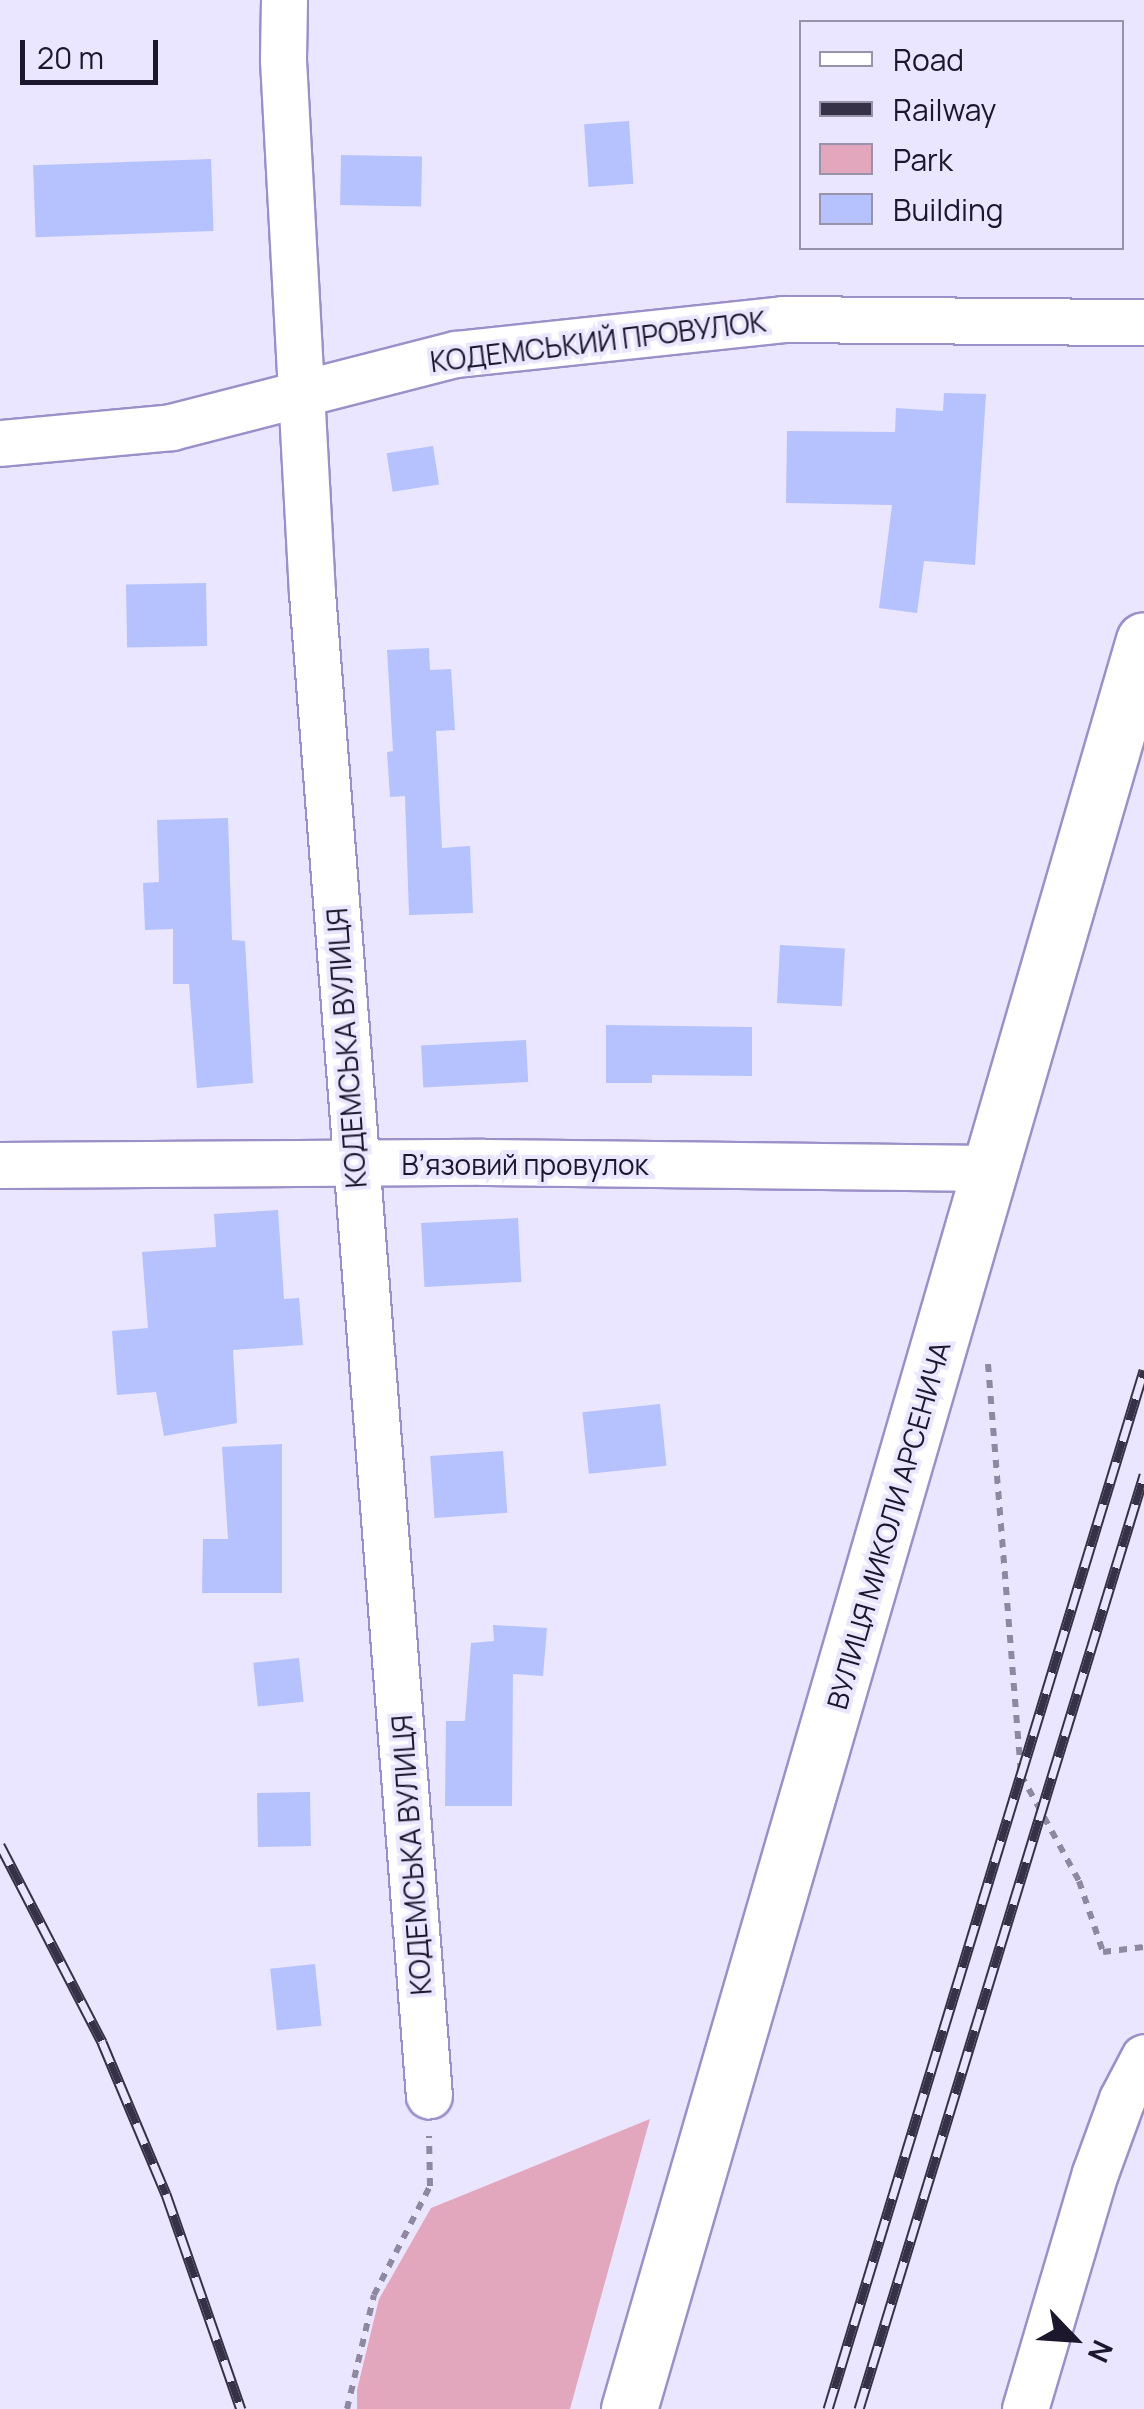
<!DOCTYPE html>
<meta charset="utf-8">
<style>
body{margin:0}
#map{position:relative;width:1144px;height:2409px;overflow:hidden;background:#ebe6ff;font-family:Manrope,sans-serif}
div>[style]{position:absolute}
.green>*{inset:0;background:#e2a6bd}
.building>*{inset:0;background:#b5c2fe;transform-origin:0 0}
.path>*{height:6px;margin-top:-3px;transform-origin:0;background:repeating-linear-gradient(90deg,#8e89a0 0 8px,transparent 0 16px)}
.roads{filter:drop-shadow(2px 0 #9c90c8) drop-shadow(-2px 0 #9c90c8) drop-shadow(0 2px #9c90c8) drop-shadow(0 -2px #9c90c8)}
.minor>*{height:45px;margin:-22.5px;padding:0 22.5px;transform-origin:22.5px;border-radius:22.5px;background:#fff}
.primary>*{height:55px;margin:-27.5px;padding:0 27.5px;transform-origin:27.5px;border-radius:27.5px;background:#fff}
.rail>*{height:11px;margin-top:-5.5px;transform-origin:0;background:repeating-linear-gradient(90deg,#ebe6ff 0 22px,#363146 0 44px);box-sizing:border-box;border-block:2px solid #363146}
span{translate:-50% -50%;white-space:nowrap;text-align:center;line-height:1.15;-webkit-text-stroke:8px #ebe6ff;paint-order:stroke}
.street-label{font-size:28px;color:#1c172c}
.legend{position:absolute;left:799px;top:20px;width:325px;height:230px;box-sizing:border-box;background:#ebe6ff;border:2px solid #9893ab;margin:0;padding:12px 18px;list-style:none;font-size:30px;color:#1c172c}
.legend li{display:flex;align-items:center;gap:20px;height:50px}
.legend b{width:50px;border:2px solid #9893ab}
.north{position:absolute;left:1024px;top:2289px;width:100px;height:100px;-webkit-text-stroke:8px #ebe6ff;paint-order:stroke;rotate:115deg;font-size:28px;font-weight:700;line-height:40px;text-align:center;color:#1c172c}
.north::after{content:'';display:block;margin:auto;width:35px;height:45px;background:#1c172c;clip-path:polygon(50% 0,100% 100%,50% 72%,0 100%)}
.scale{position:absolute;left:20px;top:40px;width:138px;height:45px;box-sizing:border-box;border:5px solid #1c172c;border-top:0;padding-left:12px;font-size:30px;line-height:35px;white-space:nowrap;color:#1c172c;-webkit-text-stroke:8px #ebe6ff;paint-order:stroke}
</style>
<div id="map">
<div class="green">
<div style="clip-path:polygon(650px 2119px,570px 2409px,357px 2409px,357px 2390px,379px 2299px,431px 2208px)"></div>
</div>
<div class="building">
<div style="left:629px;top:121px;width:63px;height:45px;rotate:86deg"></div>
<div style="left:341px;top:155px;width:81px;height:50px;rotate:1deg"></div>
<div style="left:211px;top:159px;width:72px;height:178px;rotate:88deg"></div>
<div style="clip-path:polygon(944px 393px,986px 394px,975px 565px,924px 561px,917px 613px,879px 608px,892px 505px,786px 503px,787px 431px,895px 432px,896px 408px,943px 411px)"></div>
<div style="left:433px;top:446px;width:39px;height:47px;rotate:81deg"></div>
<div style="left:206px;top:583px;width:63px;height:80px;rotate:89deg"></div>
<div style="clip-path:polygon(429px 648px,430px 670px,451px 669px,455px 730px,436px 731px,442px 848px,470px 846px,473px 913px,409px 915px,405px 796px,390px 797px,387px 752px,393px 751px,387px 650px)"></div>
<div style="clip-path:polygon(228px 818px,232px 940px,245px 941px,253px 1083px,197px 1088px,189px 984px,173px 984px,173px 929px,145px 930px,143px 883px,159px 882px,157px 820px)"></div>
<div style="left:780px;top:945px;width:65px;height:58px;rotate:3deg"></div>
<div style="clip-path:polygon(606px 1025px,752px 1027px,752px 1076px,652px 1075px,652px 1083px,606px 1083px)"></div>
<div style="left:526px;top:1040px;width:42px;height:105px;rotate:87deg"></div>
<div style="clip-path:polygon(278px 1210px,284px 1299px,299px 1298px,303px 1345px,233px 1350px,237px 1423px,164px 1436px,156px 1392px,117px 1395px,112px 1331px,148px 1328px,142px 1252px,216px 1247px,214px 1214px)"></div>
<div style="left:518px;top:1218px;width:64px;height:97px;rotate:87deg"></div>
<div style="left:660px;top:1404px;width:62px;height:78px;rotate:84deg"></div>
<div style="clip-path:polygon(282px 1444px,282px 1593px,202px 1593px,203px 1539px,228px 1539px,222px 1447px)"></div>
<div style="left:503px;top:1451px;width:62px;height:73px;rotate:86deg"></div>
<div style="clip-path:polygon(493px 1625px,547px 1628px,543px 1676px,513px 1674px,512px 1806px,445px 1806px,446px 1721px,465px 1721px,471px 1643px,494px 1641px)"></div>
<div style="left:299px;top:1658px;width:44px;height:46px;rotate:84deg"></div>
<div style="left:310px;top:1792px;width:54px;height:53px;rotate:89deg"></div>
<div style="left:315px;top:1964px;width:62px;height:45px;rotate:84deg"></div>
</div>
<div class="path">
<div style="left:988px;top:1364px;width:412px;rotate:85.4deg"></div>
<div style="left:1021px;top:1775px;width:121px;rotate:61.3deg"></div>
<div style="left:1079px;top:1881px;width:75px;rotate:71.3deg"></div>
<div style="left:1103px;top:1952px;width:41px;rotate:-7deg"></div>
<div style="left:347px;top:2409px;width:117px;rotate:-76.7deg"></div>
<div style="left:374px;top:2295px;width:123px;rotate:-62.8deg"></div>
<div style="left:430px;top:2186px;width:50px;rotate:-91.1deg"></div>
</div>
<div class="roads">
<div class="minor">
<div style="left:284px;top:0;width:60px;rotate:91deg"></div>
<div style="left:283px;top:60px;width:534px;rotate:86.89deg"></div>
<div style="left:312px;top:593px;width:1507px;rotate:85.55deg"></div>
<div style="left:0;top:443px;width:172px;rotate:-5.3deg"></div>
<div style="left:171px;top:427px;width:294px;rotate:-14.4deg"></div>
<div style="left:456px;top:354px;width:328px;rotate:-6.1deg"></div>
<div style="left:782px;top:319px;width:362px;rotate:0.5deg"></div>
<div style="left:0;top:1165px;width:483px;rotate:-0.4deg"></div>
<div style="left:483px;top:1162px;width:507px;rotate:0.68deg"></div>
<div style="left:1025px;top:2409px;width:246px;rotate:-73.5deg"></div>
<div style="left:1095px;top:2173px;width:79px;rotate:-70deg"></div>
<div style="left:1122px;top:2099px;width:47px;rotate:-62.4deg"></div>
</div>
<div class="primary">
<div style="left:629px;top:2409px;width:1842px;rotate:-73.77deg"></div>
</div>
</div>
<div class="rail">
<div style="left:0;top:1845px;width:222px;rotate:62.6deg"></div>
<div style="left:102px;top:2042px;width:165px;rotate:67.2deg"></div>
<div style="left:166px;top:2194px;width:228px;rotate:70.8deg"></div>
<div style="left:828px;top:2409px;width:1086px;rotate:-73.08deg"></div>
<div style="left:859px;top:2409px;width:977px;rotate:-73.03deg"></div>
</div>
<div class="street-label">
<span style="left:598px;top:341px;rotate:-7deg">КОДЕМСЬКИЙ ПРОВУЛОК</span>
<span style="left:346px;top:1048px;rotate:-94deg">КОДЕМСЬКА ВУЛИЦЯ</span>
<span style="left:525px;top:1164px">Вʼязовий провулок</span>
<span style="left:888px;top:1525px;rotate:-74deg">ВУЛИЦЯ МИКОЛИ АРСЕНИЧА</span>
<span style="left:411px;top:1855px;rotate:-94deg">КОДЕМСЬКА ВУЛИЦЯ</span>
</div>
<ul class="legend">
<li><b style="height:12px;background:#fff"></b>Road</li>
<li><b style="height:12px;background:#363146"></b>Railway</li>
<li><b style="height:28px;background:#e2a6bd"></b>Park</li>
<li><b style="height:28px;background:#b5c2fe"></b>Building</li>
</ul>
<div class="north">N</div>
<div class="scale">20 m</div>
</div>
